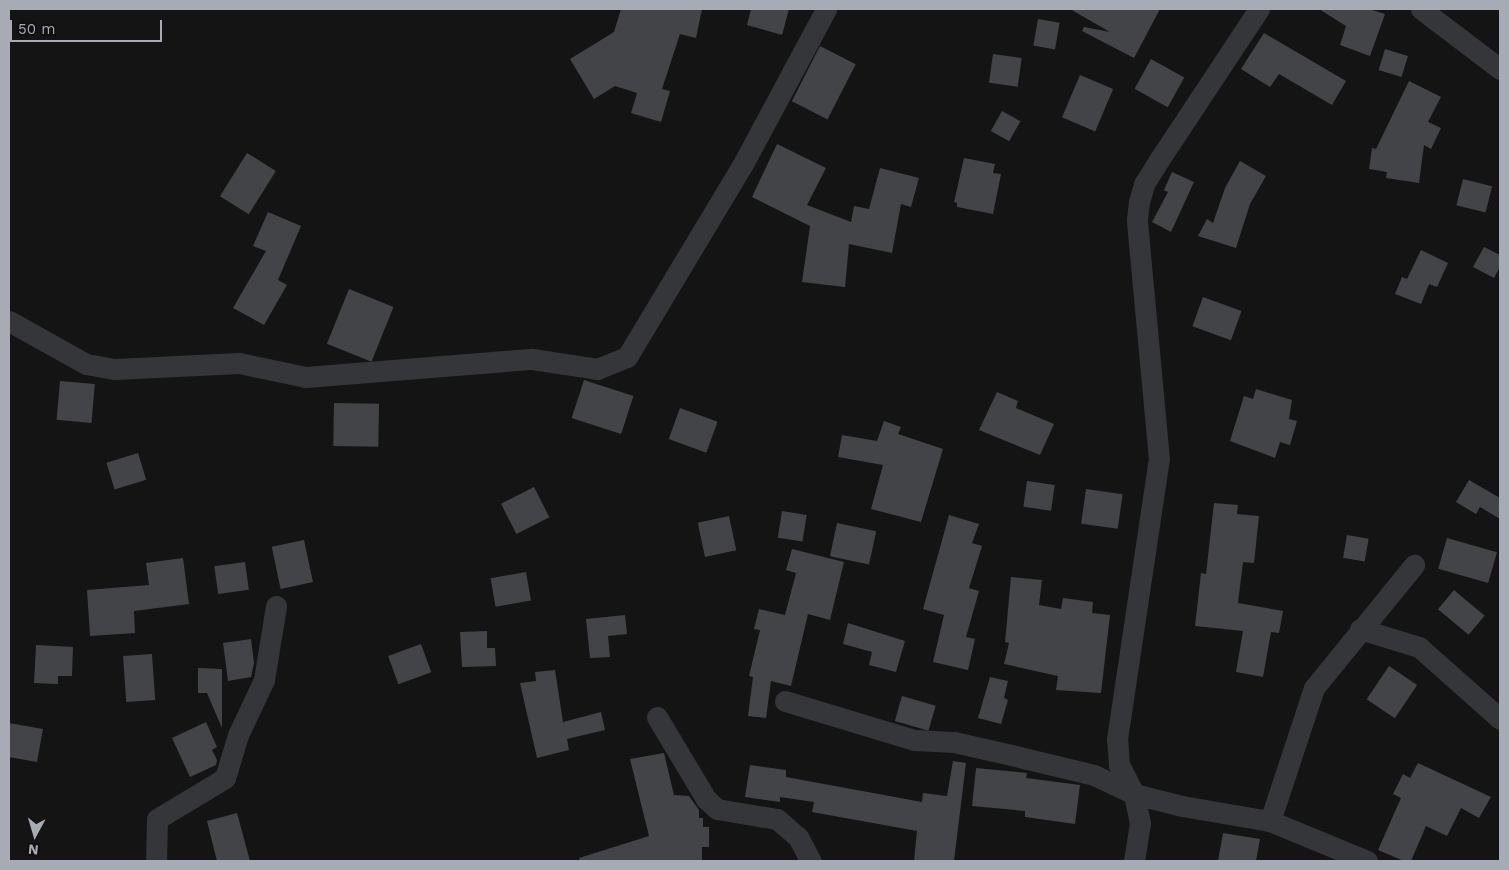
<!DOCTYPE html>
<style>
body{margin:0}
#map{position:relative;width:1509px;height:870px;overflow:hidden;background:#141415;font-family:"Work Sans",sans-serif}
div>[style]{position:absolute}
.building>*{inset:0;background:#434448;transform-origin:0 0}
.minor>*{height:21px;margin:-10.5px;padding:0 10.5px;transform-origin:10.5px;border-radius:10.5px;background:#35363a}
span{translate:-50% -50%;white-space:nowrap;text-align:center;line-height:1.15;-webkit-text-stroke:4.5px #0f0f10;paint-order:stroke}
.frame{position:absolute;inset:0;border:10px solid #a7abb5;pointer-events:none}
.north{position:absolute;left:10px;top:810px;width:50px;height:50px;-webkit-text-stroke:4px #0f0f10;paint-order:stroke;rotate:186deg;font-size:14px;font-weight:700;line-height:20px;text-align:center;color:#a7abb5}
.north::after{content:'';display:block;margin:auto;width:18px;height:22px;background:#a7abb5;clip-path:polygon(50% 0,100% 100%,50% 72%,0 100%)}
.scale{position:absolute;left:10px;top:20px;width:152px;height:22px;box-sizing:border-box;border:2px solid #a7abb5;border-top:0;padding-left:6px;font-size:15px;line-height:18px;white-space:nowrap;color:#a7abb5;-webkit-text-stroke:4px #0f0f10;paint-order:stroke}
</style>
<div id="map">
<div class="building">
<div style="clip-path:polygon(621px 9px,702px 9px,696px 38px,680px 34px,662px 89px,670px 91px,661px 122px,631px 113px,637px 93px,615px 86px,594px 99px,570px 59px,614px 32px)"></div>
<div style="clip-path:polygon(751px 9px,789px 9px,782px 35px,747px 25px)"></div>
<div style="clip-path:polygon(1070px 9px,1160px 9px,1134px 58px,1082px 31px,1084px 27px,1110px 32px)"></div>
<div style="clip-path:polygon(1319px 9px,1369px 9px,1385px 14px,1370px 56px,1340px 45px,1346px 26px)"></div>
<div style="left:1038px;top:19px;width:22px;height:27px;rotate:10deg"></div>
<div style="clip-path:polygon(1264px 33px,1346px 81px,1332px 105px,1279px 74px,1270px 87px,1241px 69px)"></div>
<div style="left:820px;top:46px;width:40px;height:62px;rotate:27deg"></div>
<div style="left:1385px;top:49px;width:24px;height:22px;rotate:17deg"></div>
<div style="left:993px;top:54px;width:29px;height:29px;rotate:8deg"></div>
<div style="left:1151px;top:59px;width:38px;height:34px;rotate:29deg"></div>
<div style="left:1080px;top:75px;width:36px;height:46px;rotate:23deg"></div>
<div style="clip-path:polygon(1409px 81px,1441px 97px,1428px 122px,1441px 128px,1431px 149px,1424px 145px,1419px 183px,1386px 178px,1387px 172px,1369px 169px,1372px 148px,1376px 149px)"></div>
<div style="left:1002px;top:111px;width:21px;height:23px;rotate:29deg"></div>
<div style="clip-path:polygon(777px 144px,826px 168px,807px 205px,851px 222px,854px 206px,869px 209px,880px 168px,919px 178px,911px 207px,901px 204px,892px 253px,849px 244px,845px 287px,802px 282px,810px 226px,752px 197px)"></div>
<div style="left:247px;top:153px;width:34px;height:51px;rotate:32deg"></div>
<div style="clip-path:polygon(964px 158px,995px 164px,993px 173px,1001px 174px,993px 214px,957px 207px,957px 203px,954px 202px)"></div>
<div style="clip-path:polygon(1240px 161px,1266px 176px,1250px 204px,1236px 248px,1198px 236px,1207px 219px,1213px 223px,1225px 188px)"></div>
<div style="clip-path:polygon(1172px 172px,1194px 182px,1171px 232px,1152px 222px,1168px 192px,1164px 190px)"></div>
<div style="left:1463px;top:179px;width:30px;height:27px;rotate:14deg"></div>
<div style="clip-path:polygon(268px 212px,301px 226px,278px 280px,287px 285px,264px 325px,233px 308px,266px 251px,253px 246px)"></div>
<div style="clip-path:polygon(1484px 247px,1500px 255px,1500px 267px,1494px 278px,1473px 267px)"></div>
<div style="clip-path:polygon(1421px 250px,1448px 263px,1437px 287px,1429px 284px,1421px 304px,1395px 294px,1402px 277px,1407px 279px)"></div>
<div style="left:349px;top:289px;width:48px;height:59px;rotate:22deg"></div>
<div style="left:1203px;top:297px;width:41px;height:31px;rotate:20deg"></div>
<div style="left:584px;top:380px;width:52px;height:40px;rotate:18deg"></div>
<div style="left:60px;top:381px;width:35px;height:39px;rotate:5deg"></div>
<div style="clip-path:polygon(1256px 389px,1292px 400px,1289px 419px,1297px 421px,1290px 445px,1280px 442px,1275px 458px,1230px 441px,1244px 396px,1253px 399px)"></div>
<div style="clip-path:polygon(997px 392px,1018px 401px,1016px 408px,1054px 424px,1040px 455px,979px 430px)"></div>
<div style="left:334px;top:403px;width:45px;height:43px;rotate:1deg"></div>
<div style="left:680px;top:408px;width:40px;height:33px;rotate:20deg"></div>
<div style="clip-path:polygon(884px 421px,901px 427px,898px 434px,943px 449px,921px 522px,871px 509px,883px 465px,838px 457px,842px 435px,877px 441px)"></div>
<div style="left:138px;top:453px;width:28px;height:33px;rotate:73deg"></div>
<div style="clip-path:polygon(1469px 480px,1500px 498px,1500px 519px,1480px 507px,1476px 514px,1456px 502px)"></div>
<div style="left:1027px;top:481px;width:28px;height:26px;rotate:8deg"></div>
<div style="left:534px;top:487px;width:34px;height:37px;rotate:63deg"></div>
<div style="left:1086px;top:489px;width:37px;height:35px;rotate:8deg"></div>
<div style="clip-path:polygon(1214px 503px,1238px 505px,1237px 514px,1259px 516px,1254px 563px,1243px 562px,1238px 603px,1283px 611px,1279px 633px,1271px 632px,1263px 677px,1236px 672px,1243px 631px,1195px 626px,1201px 573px,1206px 574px)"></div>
<div style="left:782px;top:511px;width:25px;height:27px;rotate:9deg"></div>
<div style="clip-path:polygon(949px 515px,979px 524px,972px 543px,982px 546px,969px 588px,979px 591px,966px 637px,975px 639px,968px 670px,933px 662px,944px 615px,923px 609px)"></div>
<div style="left:729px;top:516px;width:35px;height:32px;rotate:78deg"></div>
<div style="left:837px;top:523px;width:40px;height:34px;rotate:12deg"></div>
<div style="left:1347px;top:535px;width:22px;height:23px;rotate:10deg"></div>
<div style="left:1447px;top:538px;width:52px;height:32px;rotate:16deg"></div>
<div style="left:304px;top:540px;width:43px;height:33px;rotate:78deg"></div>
<div style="clip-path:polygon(792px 549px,844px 562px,830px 620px,808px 614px,791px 686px,771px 681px,766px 718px,748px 716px,753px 677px,749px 676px,760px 630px,754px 629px,759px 609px,785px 615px,796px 573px,786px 570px)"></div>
<div style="clip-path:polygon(183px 558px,189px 604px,134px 611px,135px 633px,90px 636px,87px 590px,149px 585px,146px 563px)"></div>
<div style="left:245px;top:562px;width:28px;height:31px;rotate:82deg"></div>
<div style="left:526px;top:572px;width:29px;height:36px;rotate:80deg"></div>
<div style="clip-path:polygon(1011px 577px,1042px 580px,1039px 605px,1061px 609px,1063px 598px,1093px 602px,1092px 613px,1110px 615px,1101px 693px,1056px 690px,1058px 676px,1004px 664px,1009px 643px,1005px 642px)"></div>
<div style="left:1454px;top:590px;width:40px;height:25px;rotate:40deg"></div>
<div style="clip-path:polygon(625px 615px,627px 634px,608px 636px,610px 657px,590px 658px,586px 619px)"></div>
<div style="clip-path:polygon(848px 623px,905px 641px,896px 672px,869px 665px,872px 652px,843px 644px)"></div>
<div style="clip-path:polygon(487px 631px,487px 648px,495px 648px,496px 666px,462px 667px,460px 632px)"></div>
<div style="clip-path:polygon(251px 639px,254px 663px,251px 677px,228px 681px,223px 643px)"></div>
<div style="left:421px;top:644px;width:30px;height:35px;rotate:70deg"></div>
<div style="clip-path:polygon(36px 645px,73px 647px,72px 676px,58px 676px,58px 684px,34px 683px)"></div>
<div style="left:152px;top:654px;width:46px;height:29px;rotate:86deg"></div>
<div style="left:1389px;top:666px;width:34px;height:40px;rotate:34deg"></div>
<div style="clip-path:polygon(198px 668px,222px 669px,222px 728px,207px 693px,198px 693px)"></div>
<div style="clip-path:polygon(555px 670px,563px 722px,601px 712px,605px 730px,567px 739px,569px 750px,537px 758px,520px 683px,536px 681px,535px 672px)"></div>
<div style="clip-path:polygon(990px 677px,1008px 681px,1004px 698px,1008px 700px,1001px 724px,978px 718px)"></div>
<div style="left:902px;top:696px;width:35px;height:26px;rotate:16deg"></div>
<div style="clip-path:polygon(206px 722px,217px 747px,212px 750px,217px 760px,216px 765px,190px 777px,172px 738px)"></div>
<div style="clip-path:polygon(9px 723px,43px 729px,37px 762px,9px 757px)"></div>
<div style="clip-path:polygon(664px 753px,674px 795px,689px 796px,699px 810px,699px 818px,703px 818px,703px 827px,709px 827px,709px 847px,702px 847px,702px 861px,580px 861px,579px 858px,649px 836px,630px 759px)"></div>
<div style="clip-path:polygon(953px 761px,966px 763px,954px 861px,914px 861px,917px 831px,812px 812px,814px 802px,780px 797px,780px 802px,745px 797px,750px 765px,786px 770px,786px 777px,922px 802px,923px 793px,947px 796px)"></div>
<div style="clip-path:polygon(1418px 763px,1491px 797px,1479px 818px,1461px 808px,1447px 836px,1426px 826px,1411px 861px,1404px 861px,1378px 850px,1401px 798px,1393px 794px,1403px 774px,1410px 778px)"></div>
<div style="clip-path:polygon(976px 768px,1027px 773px,1026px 778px,1080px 785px,1075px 824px,1025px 817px,1025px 811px,972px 806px)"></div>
<div style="clip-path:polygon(237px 813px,250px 861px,217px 861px,207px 821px)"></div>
<div style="clip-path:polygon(1223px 833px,1260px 839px,1256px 861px,1218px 861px)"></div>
</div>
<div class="minor">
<div style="left:1421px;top:9px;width:99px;rotate:37.2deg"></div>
<div style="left:9px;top:321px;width:88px;rotate:29.2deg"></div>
<div style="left:86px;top:364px;width:29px;rotate:10deg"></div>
<div style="left:115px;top:369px;width:124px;rotate:-2.8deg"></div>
<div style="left:239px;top:363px;width:68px;rotate:11.8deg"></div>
<div style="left:306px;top:377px;width:227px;rotate:-4.6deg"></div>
<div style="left:532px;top:359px;width:66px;rotate:8.7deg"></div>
<div style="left:597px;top:369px;width:32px;rotate:-22deg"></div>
<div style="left:627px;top:357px;width:225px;rotate:-59deg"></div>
<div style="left:743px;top:164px;width:176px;rotate:-61.8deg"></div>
<div style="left:1360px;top:629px;width:62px;rotate:17deg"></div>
<div style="left:1419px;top:647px;width:108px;rotate:41.6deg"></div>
<div style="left:785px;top:701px;width:135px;rotate:16.8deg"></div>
<div style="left:914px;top:740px;width:40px;rotate:2.9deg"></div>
<div style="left:954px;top:742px;width:58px;rotate:12.8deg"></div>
<div style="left:1011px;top:755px;width:85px;rotate:13.5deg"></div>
<div style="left:1094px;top:775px;width:44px;rotate:25.4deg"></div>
<div style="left:1134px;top:794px;width:49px;rotate:14deg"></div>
<div style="left:1182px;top:806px;width:89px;rotate:9.7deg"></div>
<div style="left:1270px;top:821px;width:105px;rotate:22.4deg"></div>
<div style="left:657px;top:717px;width:96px;rotate:59.1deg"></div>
<div style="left:706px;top:799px;width:15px;rotate:42deg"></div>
<div style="left:717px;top:809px;width:61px;rotate:9.5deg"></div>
<div style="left:777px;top:819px;width:28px;rotate:41deg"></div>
<div style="left:798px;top:837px;width:27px;rotate:62deg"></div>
<div style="left:1270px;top:821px;width:140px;rotate:-71.7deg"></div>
<div style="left:1314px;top:688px;width:159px;rotate:-50.9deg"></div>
<div style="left:156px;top:861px;width:42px;rotate:-88.6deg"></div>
<div style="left:157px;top:819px;width:79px;rotate:-31.1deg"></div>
<div style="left:225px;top:778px;width:45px;rotate:-73.2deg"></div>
<div style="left:238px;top:735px;width:61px;rotate:-64.7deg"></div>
<div style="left:264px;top:680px;width:75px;rotate:-80.8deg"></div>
<div style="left:1134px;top:861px;width:38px;rotate:-81deg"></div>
<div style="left:1140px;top:823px;width:30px;rotate:-102deg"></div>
<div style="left:1134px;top:794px;width:33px;rotate:-117deg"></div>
<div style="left:1119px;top:765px;width:26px;rotate:-94deg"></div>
<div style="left:1117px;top:739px;width:283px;rotate:-81.5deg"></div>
<div style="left:1159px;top:459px;width:240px;rotate:-95.3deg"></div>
<div style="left:1137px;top:220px;width:18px;rotate:-84deg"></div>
<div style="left:1139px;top:202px;width:19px;rotate:-74deg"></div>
<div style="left:1144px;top:184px;width:28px;rotate:-58deg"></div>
<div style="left:1159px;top:160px;width:181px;rotate:-56.5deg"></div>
</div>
<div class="frame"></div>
<div class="north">N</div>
<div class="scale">50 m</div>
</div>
